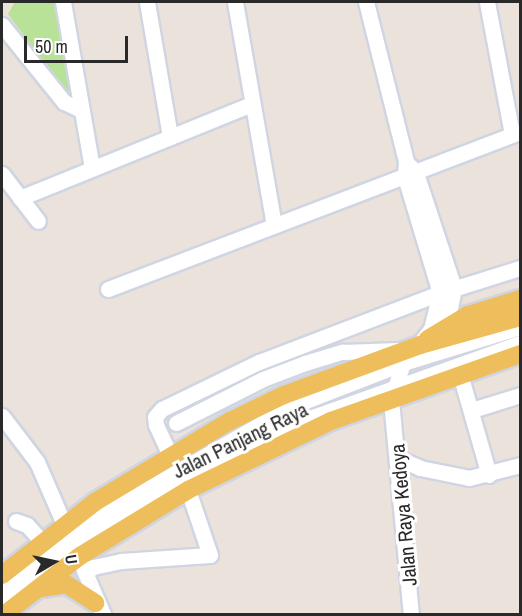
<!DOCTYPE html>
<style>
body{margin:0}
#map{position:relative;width:522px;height:616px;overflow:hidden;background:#ebe2db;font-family:"Archivo Narrow",sans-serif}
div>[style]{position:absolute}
.green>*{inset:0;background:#b8e297}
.roads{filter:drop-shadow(2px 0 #d0d5e2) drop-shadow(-2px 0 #d0d5e2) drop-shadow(0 2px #d0d5e2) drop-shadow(0 -2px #d0d5e2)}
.minor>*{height:15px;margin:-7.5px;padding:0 7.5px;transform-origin:7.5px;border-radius:7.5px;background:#fff}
.major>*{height:18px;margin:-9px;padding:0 9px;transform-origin:9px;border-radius:9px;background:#efbe5c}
span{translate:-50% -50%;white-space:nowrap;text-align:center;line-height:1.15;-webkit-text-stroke:6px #fff;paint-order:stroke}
.street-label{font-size:20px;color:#292929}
.frame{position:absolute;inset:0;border:3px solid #292929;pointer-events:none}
.north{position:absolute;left:24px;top:532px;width:60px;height:60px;-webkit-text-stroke:4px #fff;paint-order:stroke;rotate:81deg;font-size:16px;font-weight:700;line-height:24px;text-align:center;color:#292929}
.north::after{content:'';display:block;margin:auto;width:21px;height:27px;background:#292929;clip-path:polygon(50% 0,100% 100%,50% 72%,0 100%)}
.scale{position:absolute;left:24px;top:36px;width:104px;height:27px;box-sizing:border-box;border:3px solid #292929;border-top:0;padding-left:8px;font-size:18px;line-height:21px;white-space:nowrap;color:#292929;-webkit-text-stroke:4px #fff;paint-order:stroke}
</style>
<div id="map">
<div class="green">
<div style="clip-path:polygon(15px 2px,58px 2px,76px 107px,8px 14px)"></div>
</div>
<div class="roads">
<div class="minor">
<div style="left:63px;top:2px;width:169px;rotate:80.1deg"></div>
<div style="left:147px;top:2px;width:137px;rotate:80.3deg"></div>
<div style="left:235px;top:2px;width:226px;rotate:80.1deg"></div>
<div style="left:366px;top:2px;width:164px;rotate:75.9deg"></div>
<div style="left:406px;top:161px;width:16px;rotate:94deg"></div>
<div style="left:405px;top:177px;width:121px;rotate:73.2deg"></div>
<div style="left:440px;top:293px;width:37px;rotate:104deg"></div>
<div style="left:431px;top:329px;width:47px;rotate:128.1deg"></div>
<div style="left:402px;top:366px;width:36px;rotate:108deg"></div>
<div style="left:391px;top:400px;width:215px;rotate:84.7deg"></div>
<div style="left:487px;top:2px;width:134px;rotate:79.3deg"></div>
<div style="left:2px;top:25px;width:99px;rotate:51.2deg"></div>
<div style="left:64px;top:102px;width:19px;rotate:25deg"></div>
<div style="left:410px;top:166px;width:9px;rotate:49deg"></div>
<div style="left:416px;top:173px;width:121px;rotate:71.7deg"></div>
<div style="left:454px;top:288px;width:46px;rotate:101.3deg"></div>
<div style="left:2px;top:174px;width:59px;rotate:52.5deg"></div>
<div style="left:20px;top:198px;width:250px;rotate:-22.1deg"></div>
<div style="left:108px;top:289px;width:441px;rotate:-20.9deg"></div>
<div style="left:460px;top:374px;width:105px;rotate:74deg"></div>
<div style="left:472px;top:410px;width:50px;rotate:-17.4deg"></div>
<div style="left:2px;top:416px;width:58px;rotate:52.7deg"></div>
<div style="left:37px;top:462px;width:166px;rotate:66.5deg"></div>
<div style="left:176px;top:423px;width:97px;rotate:-26.8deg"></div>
<div style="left:263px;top:379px;width:45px;rotate:-20.9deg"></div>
<div style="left:305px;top:363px;width:39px;rotate:-17deg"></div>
<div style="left:342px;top:352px;width:56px;rotate:-2deg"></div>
<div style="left:170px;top:455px;width:33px;rotate:-115deg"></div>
<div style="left:156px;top:425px;width:8px;rotate:-97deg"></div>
<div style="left:155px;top:417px;width:11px;rotate:-49deg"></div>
<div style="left:162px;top:409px;width:108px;rotate:-25.9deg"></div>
<div style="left:259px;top:362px;width:194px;rotate:-20.9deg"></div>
<div style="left:440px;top:293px;width:84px;rotate:-17.4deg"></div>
<div style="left:397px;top:458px;width:25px;rotate:23deg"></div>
<div style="left:420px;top:468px;width:50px;rotate:11.5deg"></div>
<div style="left:469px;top:478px;width:53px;rotate:-14.3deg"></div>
<div style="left:16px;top:521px;width:12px;rotate:20deg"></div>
<div style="left:27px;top:525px;width:24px;rotate:48deg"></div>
<div style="left:85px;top:573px;width:10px;rotate:-37deg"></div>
<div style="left:93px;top:567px;width:29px;rotate:-12deg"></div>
<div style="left:121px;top:561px;width:89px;rotate:-3.9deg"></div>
<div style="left:210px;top:555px;width:69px;rotate:-108.7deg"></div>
<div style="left:2px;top:587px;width:87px;rotate:-38.5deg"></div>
<div style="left:70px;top:533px;width:254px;rotate:-29.8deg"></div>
<div style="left:290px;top:407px;width:124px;rotate:-21.2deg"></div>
<div style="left:406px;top:362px;width:119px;rotate:-17.1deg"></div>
<div style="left:2px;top:603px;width:131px;rotate:-37.2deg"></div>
<div style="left:106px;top:524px;width:131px;rotate:-29.7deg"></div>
<div style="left:220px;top:459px;width:78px;rotate:-25.9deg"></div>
<div style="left:290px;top:425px;width:244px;rotate:-19.6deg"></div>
</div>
<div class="major">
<div style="left:428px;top:339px;width:47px;rotate:-31deg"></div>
<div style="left:468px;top:315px;width:54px;rotate:-17.1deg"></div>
<div style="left:2px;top:575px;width:118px;rotate:-38.1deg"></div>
<div style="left:95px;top:502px;width:157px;rotate:-31deg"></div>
<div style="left:230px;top:421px;width:60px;rotate:-25.7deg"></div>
<div style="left:284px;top:395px;width:145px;rotate:-20.2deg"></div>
<div style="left:420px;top:345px;width:104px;rotate:-15.6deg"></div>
<div style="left:42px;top:588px;width:24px;rotate:-9deg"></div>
<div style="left:66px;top:584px;width:35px;rotate:33deg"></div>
<div style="left:5px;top:614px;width:95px;rotate:-37.7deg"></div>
<div style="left:80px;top:556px;width:127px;rotate:-31.4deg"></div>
<div style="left:188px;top:490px;width:159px;rotate:-25.8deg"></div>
<div style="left:331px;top:421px;width:201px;rotate:-19.5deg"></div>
</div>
</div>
<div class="street-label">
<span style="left:240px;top:440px;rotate:-26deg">Jalan Panjang Raya</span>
<span style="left:403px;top:515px;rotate:-95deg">Jalan Raya Kedoya</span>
</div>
<div class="frame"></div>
<div class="north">U</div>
<div class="scale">50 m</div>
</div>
